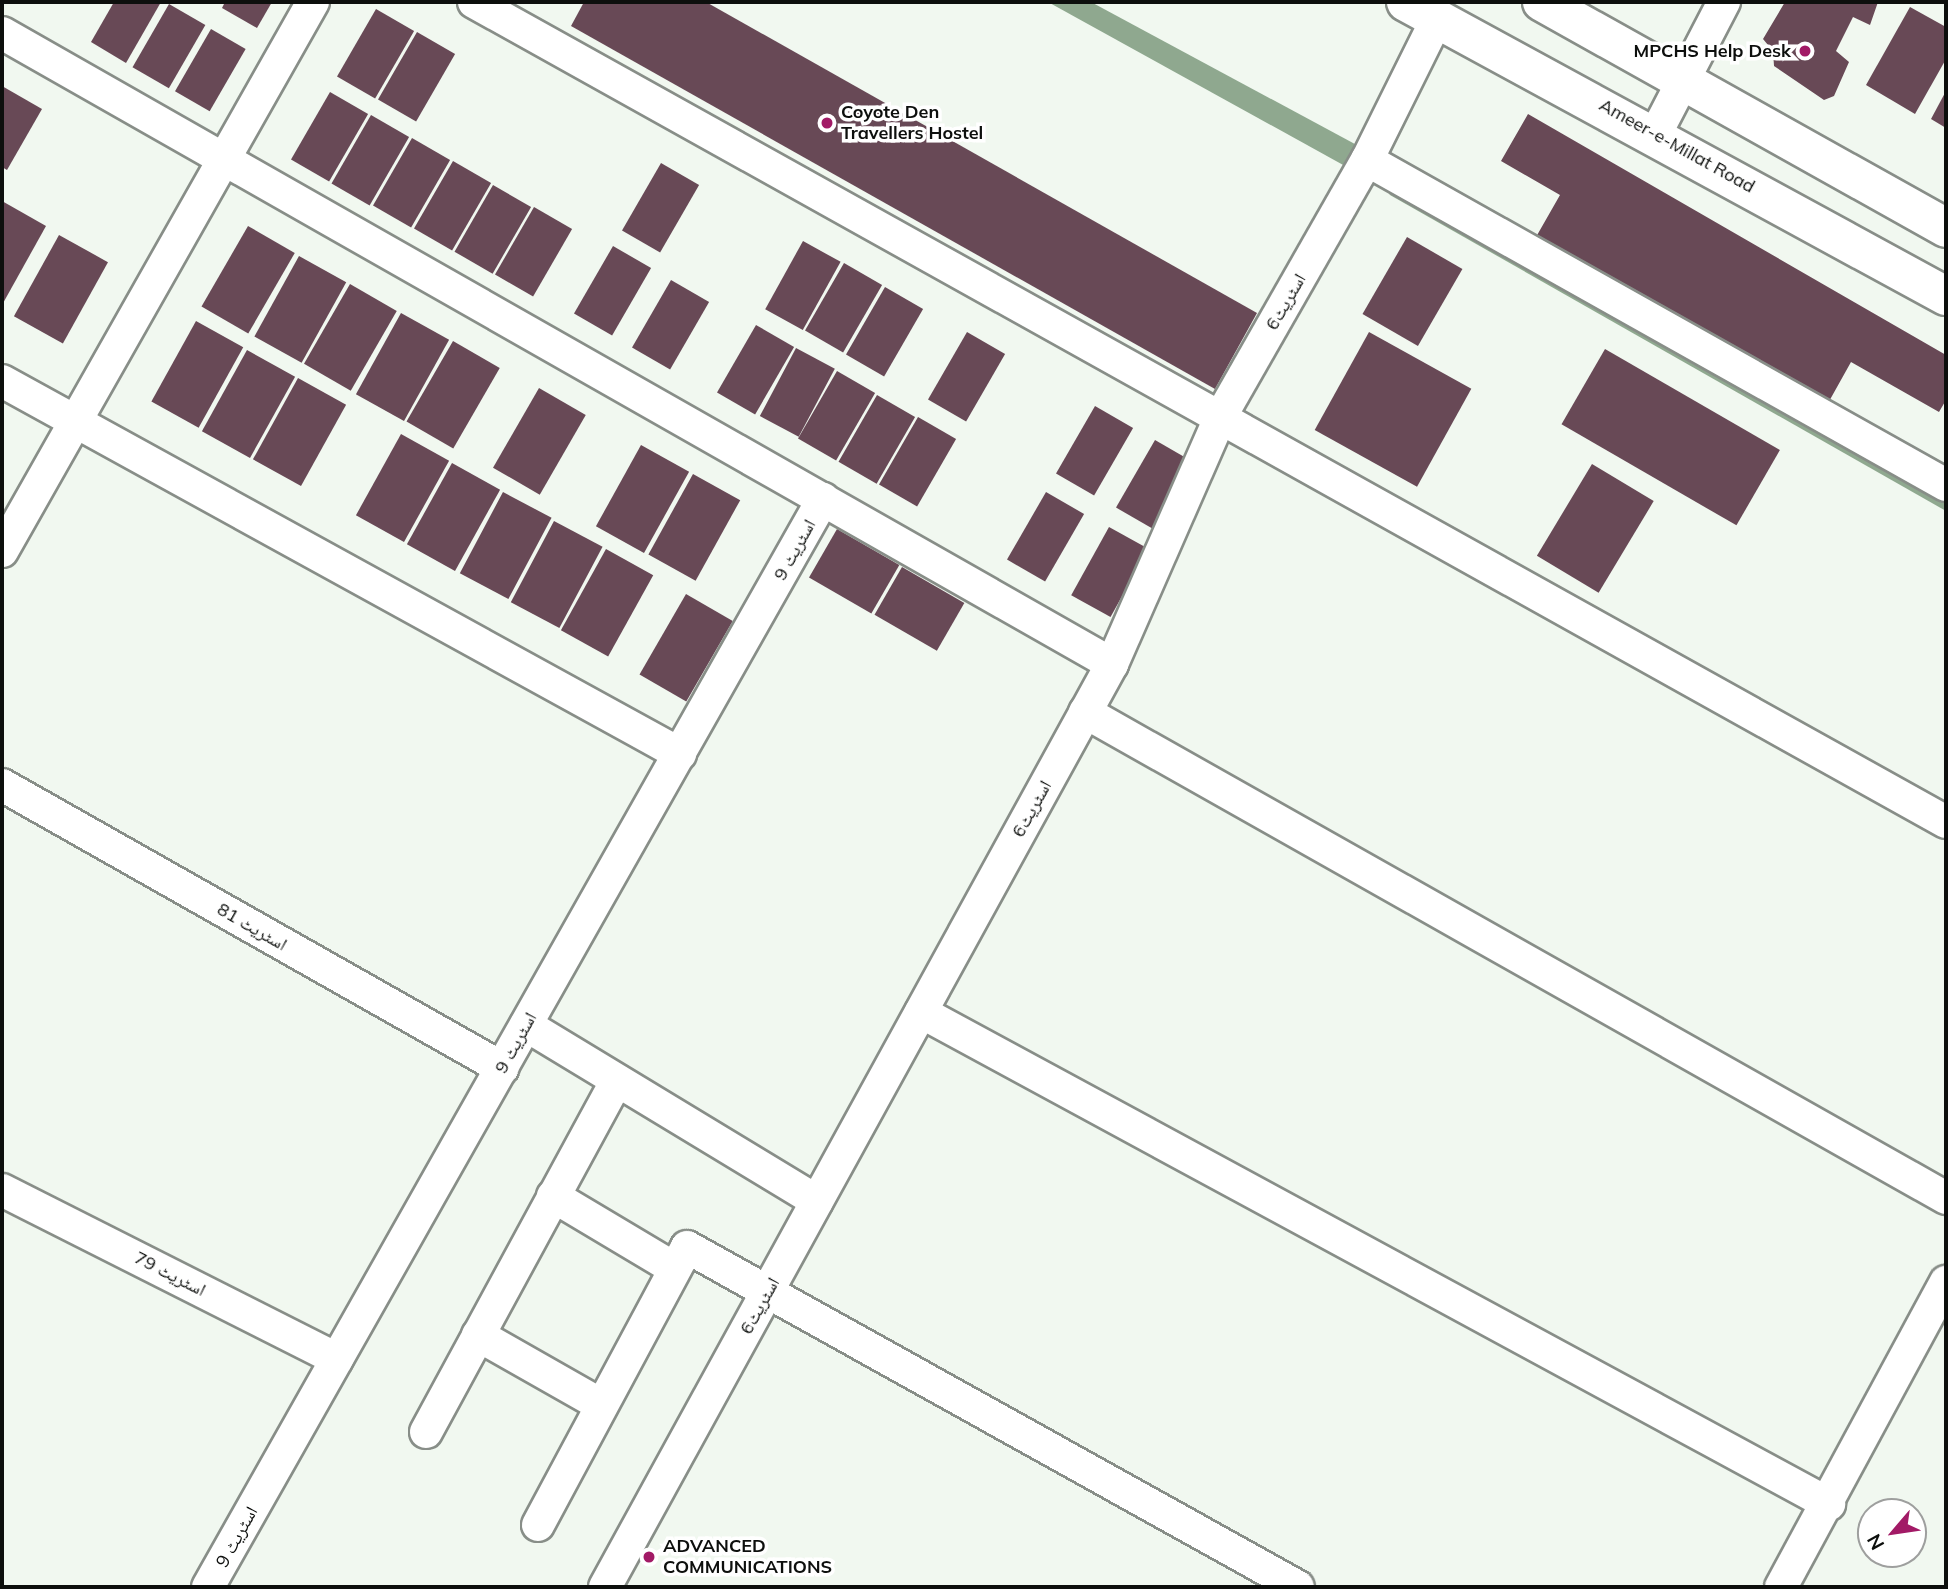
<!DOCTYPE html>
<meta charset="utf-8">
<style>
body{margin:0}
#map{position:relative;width:1948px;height:1589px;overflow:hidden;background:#f1f8f0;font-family:Mulish,"Noto Naskh Arabic",sans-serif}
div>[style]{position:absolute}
.water>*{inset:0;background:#8fa88f}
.building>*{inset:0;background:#684956;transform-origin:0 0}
.roads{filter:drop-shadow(2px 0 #888e88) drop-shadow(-2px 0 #888e88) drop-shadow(0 2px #888e88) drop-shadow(0 -2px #888e88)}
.street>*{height:32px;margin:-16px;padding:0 16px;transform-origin:16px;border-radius:16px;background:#fff}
.secondary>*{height:38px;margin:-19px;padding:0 19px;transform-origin:19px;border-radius:19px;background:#fff}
.dots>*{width:19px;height:19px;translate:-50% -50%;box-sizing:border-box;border:4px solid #fff;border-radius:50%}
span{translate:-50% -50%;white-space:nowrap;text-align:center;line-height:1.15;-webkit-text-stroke:7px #fff;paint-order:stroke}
.poi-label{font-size:18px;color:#0d0f0d;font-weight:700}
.right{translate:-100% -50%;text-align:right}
.left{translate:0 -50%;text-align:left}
.street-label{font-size:18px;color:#0d0f0d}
.frame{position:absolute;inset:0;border:4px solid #0d0f0d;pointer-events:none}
.north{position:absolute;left:1857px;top:1498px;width:70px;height:70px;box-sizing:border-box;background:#fff;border:2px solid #9e9f9e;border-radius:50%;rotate:241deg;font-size:19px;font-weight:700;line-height:28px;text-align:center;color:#0d0f0d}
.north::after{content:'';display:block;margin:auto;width:24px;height:32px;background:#a21a66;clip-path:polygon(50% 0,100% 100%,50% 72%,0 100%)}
</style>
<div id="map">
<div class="water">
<div style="clip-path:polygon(1048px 2px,1091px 2px,1366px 150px,1354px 171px)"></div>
<div style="clip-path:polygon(1367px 160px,1946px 485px,1946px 511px,1390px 195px)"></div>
</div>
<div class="building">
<div style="clip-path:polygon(114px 2px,161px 2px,126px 63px,91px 42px)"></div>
<div style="clip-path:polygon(225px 2px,272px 2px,257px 28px,222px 8px)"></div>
<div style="clip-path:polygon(584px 2px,706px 2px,1257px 313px,1215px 389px,571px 26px)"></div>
<div style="clip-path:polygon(1785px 2px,1878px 2px,1870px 25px,1853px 17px,1836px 51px,1849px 62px,1834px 96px,1824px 100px,1774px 66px,1773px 51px,1763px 39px)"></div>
<div style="left:169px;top:4px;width:42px;height:73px;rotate:30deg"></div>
<div style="clip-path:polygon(1910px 7px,1946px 27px,1946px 59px,1915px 114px,1866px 85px)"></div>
<div style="left:376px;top:9px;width:44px;height:78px;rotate:30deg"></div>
<div style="left:211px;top:29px;width:40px;height:72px;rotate:30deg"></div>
<div style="left:417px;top:32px;width:44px;height:78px;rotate:30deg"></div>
<div style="clip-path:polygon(2px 86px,42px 109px,7px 170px,2px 167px)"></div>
<div style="clip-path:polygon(1946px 91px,1946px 128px,1931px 119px)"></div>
<div style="left:330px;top:92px;width:44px;height:78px;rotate:30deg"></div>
<div style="clip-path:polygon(1528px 114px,1946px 355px,1946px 400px,1939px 412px,1851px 362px,1827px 405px,1536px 237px,1560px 195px,1501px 161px)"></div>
<div style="left:371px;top:115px;width:44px;height:79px;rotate:30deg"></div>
<div style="left:412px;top:138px;width:44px;height:78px;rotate:30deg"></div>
<div style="left:453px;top:161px;width:44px;height:78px;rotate:30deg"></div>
<div style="left:661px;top:163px;width:44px;height:78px;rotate:30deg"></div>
<div style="left:493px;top:185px;width:44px;height:77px;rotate:30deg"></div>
<div style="clip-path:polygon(2px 201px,46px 226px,2px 305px)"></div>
<div style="left:534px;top:207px;width:44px;height:78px;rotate:30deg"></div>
<div style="left:248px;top:226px;width:54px;height:93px;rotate:30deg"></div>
<div style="left:59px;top:235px;width:56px;height:93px;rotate:29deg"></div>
<div style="left:1407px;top:237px;width:64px;height:89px;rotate:30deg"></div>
<div style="left:803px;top:241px;width:43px;height:78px;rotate:29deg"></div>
<div style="left:613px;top:246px;width:44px;height:78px;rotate:30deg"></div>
<div style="left:299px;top:256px;width:54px;height:92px;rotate:29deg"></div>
<div style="left:844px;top:263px;width:44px;height:78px;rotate:30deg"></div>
<div style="left:671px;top:280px;width:44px;height:78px;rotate:30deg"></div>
<div style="left:350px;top:284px;width:54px;height:92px;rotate:30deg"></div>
<div style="left:885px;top:287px;width:44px;height:78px;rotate:30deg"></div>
<div style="left:401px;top:313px;width:55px;height:93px;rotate:29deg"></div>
<div style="left:196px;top:321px;width:54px;height:92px;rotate:29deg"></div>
<div style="left:756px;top:325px;width:44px;height:78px;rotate:30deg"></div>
<div style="left:967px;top:332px;width:44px;height:78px;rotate:30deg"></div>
<div style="left:1369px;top:332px;width:117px;height:112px;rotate:29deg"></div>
<div style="left:453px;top:341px;width:54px;height:93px;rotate:30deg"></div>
<div style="left:796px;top:348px;width:44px;height:77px;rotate:28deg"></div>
<div style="left:1605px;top:349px;width:202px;height:87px;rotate:30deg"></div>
<div style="left:247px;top:350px;width:55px;height:93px;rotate:29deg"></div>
<div style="left:837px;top:371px;width:44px;height:78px;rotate:30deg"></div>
<div style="left:298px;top:378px;width:55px;height:93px;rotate:29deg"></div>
<div style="left:539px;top:388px;width:54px;height:92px;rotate:30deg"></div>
<div style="left:877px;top:395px;width:44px;height:77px;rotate:30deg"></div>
<div style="left:1095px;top:406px;width:44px;height:78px;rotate:30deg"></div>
<div style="left:918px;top:417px;width:44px;height:78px;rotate:30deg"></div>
<div style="left:401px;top:434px;width:55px;height:93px;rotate:29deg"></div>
<div style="left:1155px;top:440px;width:44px;height:78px;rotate:30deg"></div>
<div style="left:641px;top:445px;width:55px;height:93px;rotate:29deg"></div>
<div style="left:452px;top:463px;width:55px;height:93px;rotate:29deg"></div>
<div style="left:1592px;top:464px;width:72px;height:107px;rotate:31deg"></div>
<div style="left:693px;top:474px;width:54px;height:92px;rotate:29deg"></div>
<div style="left:503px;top:492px;width:55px;height:92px;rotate:28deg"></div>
<div style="left:1046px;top:492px;width:44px;height:78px;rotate:30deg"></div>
<div style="left:554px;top:521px;width:55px;height:92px;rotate:28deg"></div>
<div style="left:1109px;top:527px;width:45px;height:78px;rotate:29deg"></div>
<div style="left:837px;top:529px;width:72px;height:56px;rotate:30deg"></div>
<div style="left:606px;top:549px;width:54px;height:93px;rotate:29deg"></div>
<div style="left:902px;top:567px;width:72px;height:55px;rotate:30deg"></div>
<div style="left:686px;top:594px;width:54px;height:93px;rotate:30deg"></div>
</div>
<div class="roads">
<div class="street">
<div style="left:474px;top:2px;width:1685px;rotate:29.12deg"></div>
<div style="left:2px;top:33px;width:1277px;rotate:29.62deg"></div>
<div style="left:1656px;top:133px;width:148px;rotate:-62.6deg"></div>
<div style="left:1367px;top:160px;width:664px;rotate:29.31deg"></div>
<div style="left:2px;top:381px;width:774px;rotate:28.82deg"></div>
<div style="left:2px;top:551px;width:631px;rotate:-60.47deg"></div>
<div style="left:1085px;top:712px;width:989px;rotate:29.44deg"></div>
<div style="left:2px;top:785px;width:575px;rotate:29.51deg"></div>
<div style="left:921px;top:1012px;width:1033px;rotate:28.45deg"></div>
<div style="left:526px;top:1025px;width:340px;rotate:31.2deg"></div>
<div style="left:2px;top:1190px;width:375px;rotate:26.8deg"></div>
<div style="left:553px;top:1196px;width:141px;rotate:30.8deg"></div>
<div style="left:478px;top:1335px;width:142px;rotate:29.6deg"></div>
<div style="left:426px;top:1432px;width:400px;rotate:-61.5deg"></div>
<div style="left:538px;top:1525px;width:315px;rotate:-61.8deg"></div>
<div style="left:687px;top:1247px;width:699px;rotate:29.09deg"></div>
<div style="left:208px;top:1587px;width:1250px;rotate:-60.52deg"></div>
<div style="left:605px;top:1587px;width:1053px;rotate:-61.22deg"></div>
<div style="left:1112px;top:664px;width:273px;rotate:-66.3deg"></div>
<div style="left:1222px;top:414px;width:292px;rotate:-60.3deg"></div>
<div style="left:1367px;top:160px;width:157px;rotate:-63.6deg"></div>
<div style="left:1781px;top:1587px;width:347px;rotate:-61.6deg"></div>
</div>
<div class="secondary">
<div style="left:1406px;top:2px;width:615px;rotate:28.57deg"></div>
<div style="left:1542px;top:2px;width:463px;rotate:29.2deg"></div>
</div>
</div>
<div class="dots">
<div style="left:1805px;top:51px;background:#a21a66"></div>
<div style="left:827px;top:123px;background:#a21a66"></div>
<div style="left:649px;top:1557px;background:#a21a66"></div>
</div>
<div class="poi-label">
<span class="right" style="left:1791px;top:51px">MPCHS Help Desk</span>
<span class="left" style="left:841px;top:123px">Coyote Den<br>Travellers Hostel</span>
<span class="left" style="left:663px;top:1557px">ADVANCED<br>COMMUNICATIONS</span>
</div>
<div class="street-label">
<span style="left:1677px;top:146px;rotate:29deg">Ameer-e-Millat Road</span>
<span style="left:1286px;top:302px;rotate:-60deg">اسٹریٹ6</span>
<span style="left:795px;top:550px;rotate:-61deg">اسٹریٹ 9</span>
<span style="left:1032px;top:809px;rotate:-61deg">اسٹریٹ6</span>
<span style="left:252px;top:927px;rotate:30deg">اسٹریٹ 81</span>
<span style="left:516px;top:1043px;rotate:-61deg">اسٹریٹ 9</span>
<span style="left:170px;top:1274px;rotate:27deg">اسٹریٹ 79</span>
<span style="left:760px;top:1306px;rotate:-61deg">اسٹریٹ6</span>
<span style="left:237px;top:1537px;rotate:-61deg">اسٹریٹ 9</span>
</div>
<div class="frame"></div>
<div class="north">N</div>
</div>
